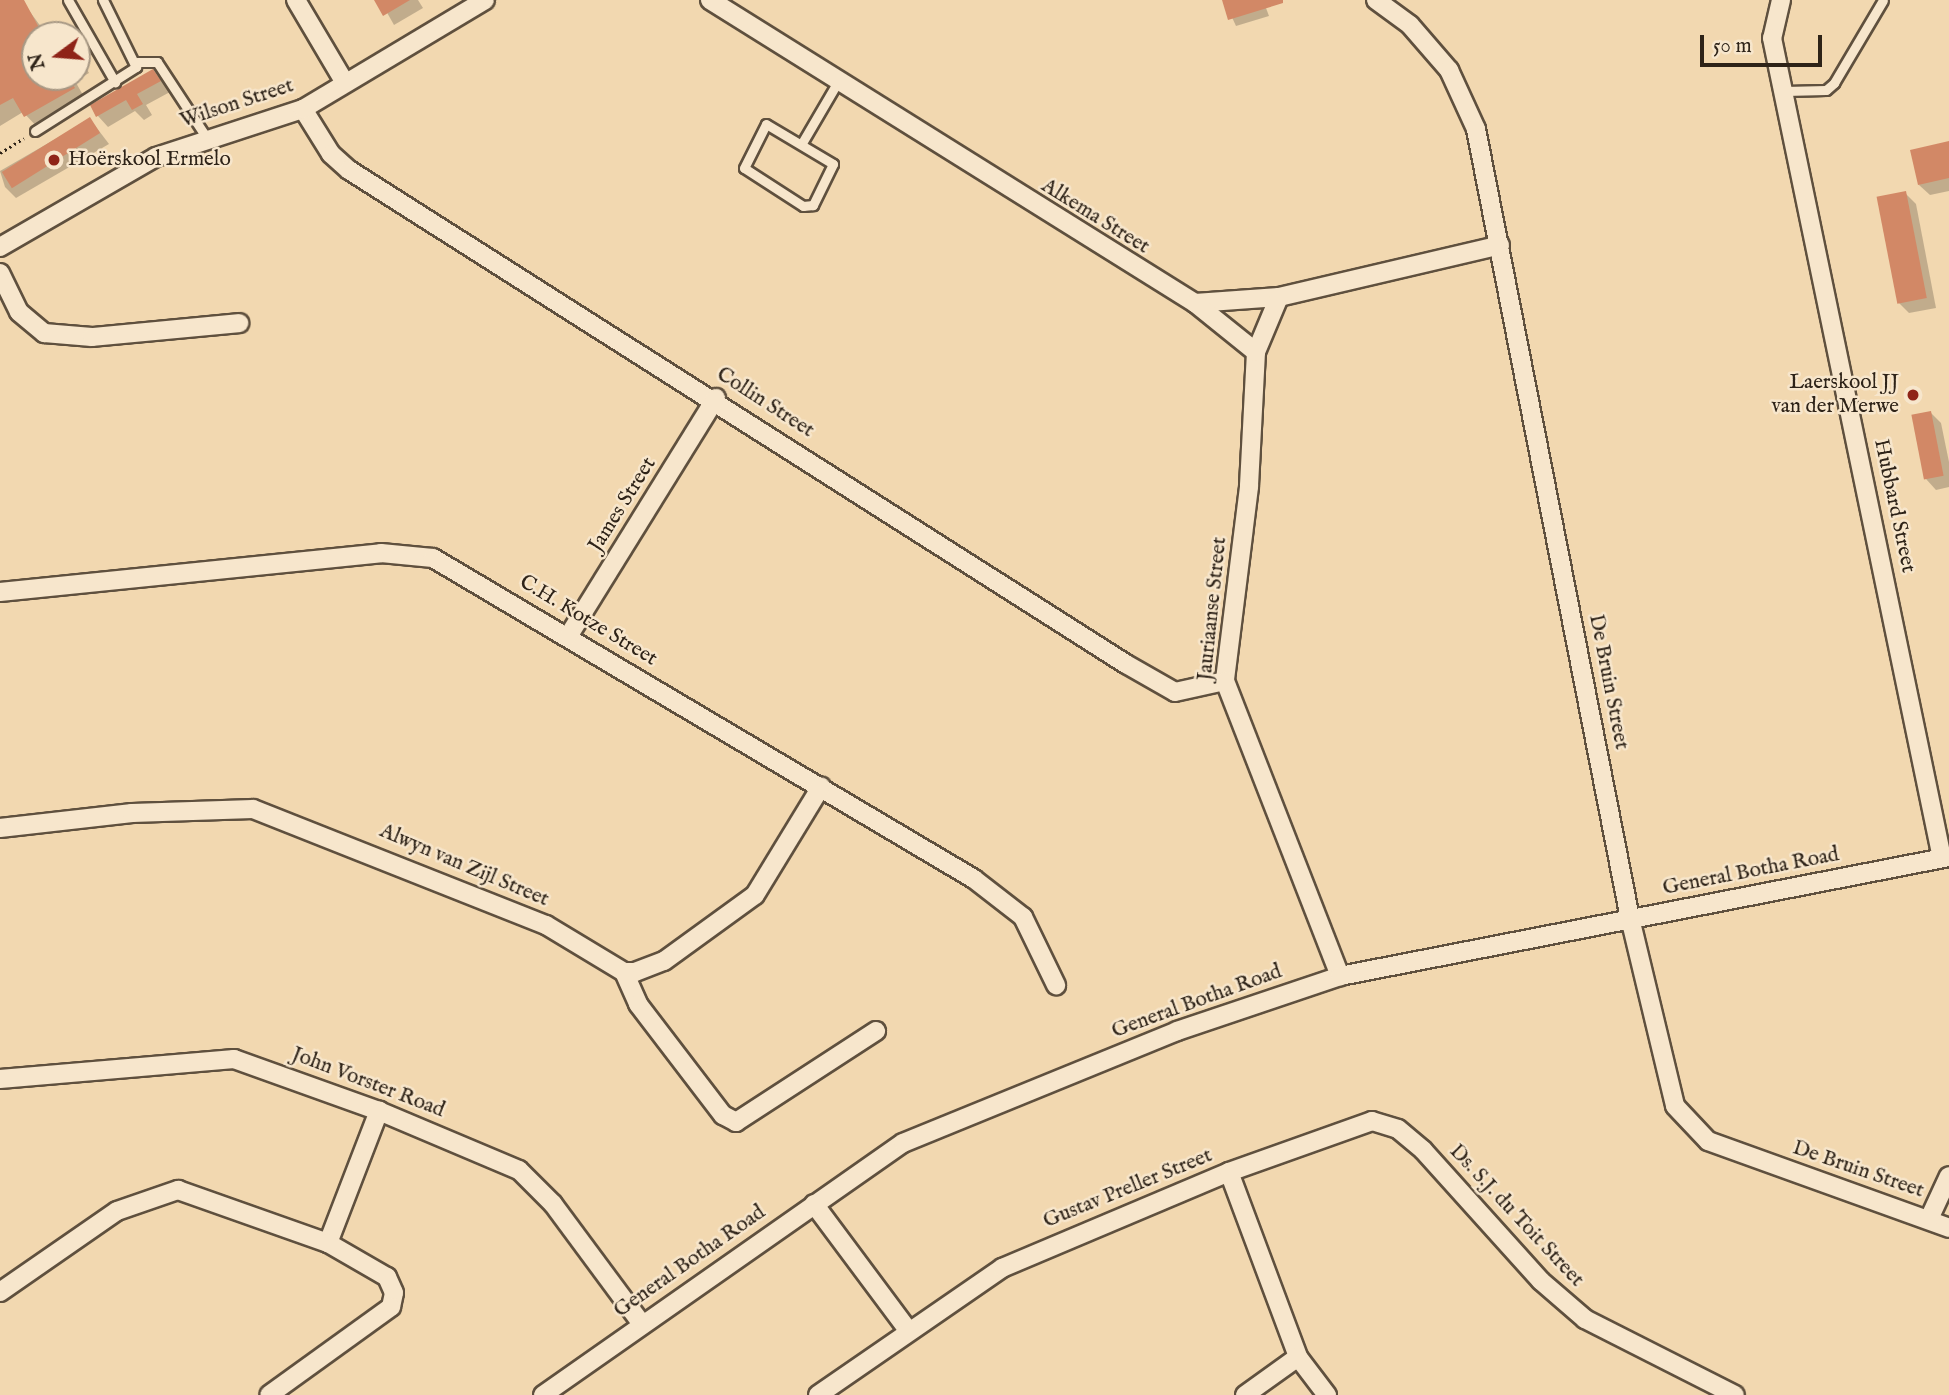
<!DOCTYPE html>
<meta charset="utf-8">
<style>
body{margin:0}
#map{position:relative;width:1949px;height:1395px;overflow:hidden;background:#f2d8b0;font-family:"IM FELL English",serif}
div>[style]{position:absolute}
.shadow>*{inset:0;background:#0003}
.building>*{inset:0;background:#d28866;transform-origin:0 0}
.path>*{height:2.5px;margin-top:-1.25px;transform-origin:0;background:repeating-linear-gradient(90deg,#2e2318 0 2px,transparent 0 5.5px)}
.roads{filter:drop-shadow(2px 0 #5f503e) drop-shadow(-2px 0 #5f503e) drop-shadow(0 2px #5f503e) drop-shadow(0 -2px #5f503e)}
.service>*{height:9px;margin:-4.5px;padding:0 4.5px;transform-origin:4.5px;border-radius:4.5px;background:#f7e6cc}
.minor>*{height:18px;margin:-9px;padding:0 9px;transform-origin:9px;border-radius:9px;background:#f7e6cc}
.dots>*{width:19px;height:19px;translate:-50% -50%;box-sizing:border-box;border:4px solid #f7e6cc;border-radius:50%}
span{translate:-50% -50%;white-space:nowrap;text-align:center;line-height:1.15;-webkit-text-stroke:5px #f7e6cc;paint-order:stroke}
.street-label{font-size:21px;color:#2e2318}
.poi-label{font-size:21px;color:#2e2318}
.left{translate:0 -50%;text-align:left}
.right{translate:-100% -50%;text-align:right}
.north{position:absolute;left:21px;top:21px;width:70px;height:70px;box-sizing:border-box;background:#f7e6cc;border:2px solid #a79884;border-radius:50%;rotate:254deg;font-size:19px;font-weight:700;line-height:28px;text-align:center;color:#2e2318}
.north::after{content:'';display:block;margin:auto;width:24px;height:32px;background:#8f2418;clip-path:polygon(50% 0,100% 100%,50% 72%,0 100%)}
.scale{position:absolute;left:1700px;top:35px;width:122px;height:32px;box-sizing:border-box;border:4px solid #2e2318;border-top:0;padding-left:9px;font-size:21px;line-height:24px;white-space:nowrap;color:#2e2318;-webkit-text-stroke:5px #f7e6cc;paint-order:stroke}
</style>
<div id="map">
<div class="shadow">
<div style="clip-path:polygon(380px 0,418px 0,423px 8px,394px 25px)"></div>
<div style="clip-path:polygon(1224px 0,1263px 0,1269px 16px,1236px 26px)"></div>
<div style="clip-path:polygon(25px 5px,47px 35px,35px 35px,35px 77px,77px 77px,77px 51px,89px 73px,75px 81px,87px 102px,39px 129px,23px 112px,0 126px,0 20px)"></div>
<div style="clip-path:polygon(153px 71px,170px 92px,146px 105px,152px 115px,144px 120px,135px 111px,108px 127px,98px 116px,92px 106px)"></div>
<div style="clip-path:polygon(90px 119px,109px 144px,16px 198px,5px 187px,0 171px)"></div>
<div style="clip-path:polygon(1949px 142px,1949px 191px,1930px 195px,1919px 185px)"></div>
<div style="clip-path:polygon(1905px 193px,1916px 204px,1936px 308px,1909px 313px,1899px 303px)"></div>
<div style="clip-path:polygon(1931px 413px,1941px 423px,1949px 462px,1949px 487px,1936px 490px,1926px 479px)"></div>
</div>
<div class="building">
<div style="clip-path:polygon(0 0,24px 0,43px 35px,35px 35px,35px 77px,55px 82px,68px 77px,75px 88px,24px 117px,13px 98px,0 105px)"></div>
<div style="clip-path:polygon(374px 0,410px 0,383px 16px)"></div>
<div style="clip-path:polygon(1222px 0,1283px 0,1283px 3px,1228px 20px)"></div>
<div style="clip-path:polygon(153px 69px,161px 81px,137px 94px,143px 104px,132px 110px,126px 100px,96px 117px,90px 105px)"></div>
<div style="left:90px;top:117px;width:19px;height:104px;rotate:58deg"></div>
<div style="clip-path:polygon(1949px 141px,1949px 178px,1918px 185px,1910px 150px)"></div>
<div style="left:1906px;top:191px;width:109px;height:30px;rotate:79deg"></div>
<div style="left:1931px;top:411px;width:66px;height:20px;rotate:79deg"></div>
</div>
<div class="path">
<div style="left:0;top:153px;width:28px;rotate:-32deg"></div>
</div>
<div class="roads">
<div class="service">
<div style="left:68px;top:0;width:95px;rotate:60.2deg"></div>
<div style="left:137px;top:62px;width:20px"></div>
<div style="left:157px;top:62px;width:90px;rotate:56.8deg"></div>
<div style="left:1785px;top:91px;width:41px;rotate:-1.4deg"></div>
<div style="left:1826px;top:90px;width:11px;rotate:-41deg"></div>
<div style="left:1834px;top:83px;width:96px;rotate:-59.4deg"></div>
<div style="left:766px;top:124px;width:78px;rotate:30.8deg"></div>
<div style="left:833px;top:164px;width:46px;rotate:116deg"></div>
<div style="left:813px;top:205px;width:10px;rotate:174deg"></div>
<div style="left:803px;top:206px;width:70px;rotate:-147.2deg"></div>
<div style="left:744px;top:168px;width:49px;rotate:-63.4deg"></div>
<div style="left:35px;top:131px;width:120px;rotate:-32.4deg"></div>
<div style="left:136px;top:67px;width:75px;rotate:-116.2deg"></div>
<div style="left:802px;top:143px;width:69px;rotate:-59.7deg"></div>
</div>
<div class="minor">
<div style="left:296px;top:0;width:96px;rotate:59.4deg"></div>
<div style="left:710px;top:0;width:572px;rotate:31.99deg"></div>
<div style="left:1195px;top:303px;width:84px;rotate:-4.1deg"></div>
<div style="left:1279px;top:297px;width:227px;rotate:-13.2deg"></div>
<div style="left:1376px;top:0;width:42px;rotate:36.3deg"></div>
<div style="left:1410px;top:25px;width:60px;rotate:49.1deg"></div>
<div style="left:1449px;top:70px;width:65px;rotate:65.4deg"></div>
<div style="left:1476px;top:129px;width:804px;rotate:78.96deg"></div>
<div style="left:1630px;top:918px;width:193px;rotate:76.5deg"></div>
<div style="left:1675px;top:1106px;width:48px;rotate:46.7deg"></div>
<div style="left:1708px;top:1141px;width:256px;rotate:19.8deg"></div>
<div style="left:1781px;top:0;width:39px;rotate:103deg"></div>
<div style="left:1772px;top:38px;width:837px;rotate:78.29deg"></div>
<div style="left:303px;top:109px;width:53px;rotate:58.1deg"></div>
<div style="left:331px;top:154px;width:24px;rotate:42deg"></div>
<div style="left:349px;top:170px;width:921px;rotate:32.45deg"></div>
<div style="left:1126px;top:664px;width:56px;rotate:29.7deg"></div>
<div style="left:1175px;top:692px;width:51px;rotate:-12.4deg"></div>
<div style="left:0;top:247px;width:180px;rotate:-30deg"></div>
<div style="left:156px;top:157px;width:155px;rotate:-18.1deg"></div>
<div style="left:303px;top:109px;width:212px;rotate:-30.9deg"></div>
<div style="left:0;top:273px;width:43px;rotate:64deg"></div>
<div style="left:19px;top:312px;width:33px;rotate:40deg"></div>
<div style="left:44px;top:333px;width:48px;rotate:4.8deg"></div>
<div style="left:92px;top:337px;width:148px;rotate:-5.4deg"></div>
<div style="left:1279px;top:297px;width:60px;rotate:112.7deg"></div>
<div style="left:1256px;top:352px;width:135px;rotate:93deg"></div>
<div style="left:1249px;top:487px;width:195px;rotate:97.1deg"></div>
<div style="left:1225px;top:681px;width:317px;rotate:68.7deg"></div>
<div style="left:1195px;top:303px;width:78px;rotate:38.8deg"></div>
<div style="left:0;top:592px;width:383px;rotate:-5.8deg"></div>
<div style="left:381px;top:553px;width:52px;rotate:5.5deg"></div>
<div style="left:433px;top:558px;width:629px;rotate:30.68deg"></div>
<div style="left:974px;top:879px;width:62px;rotate:37.8deg"></div>
<div style="left:1023px;top:917px;width:76px;rotate:64.1deg"></div>
<div style="left:569px;top:635px;width:279px;rotate:-58.2deg"></div>
<div style="left:0;top:828px;width:133px;rotate:-6.5deg"></div>
<div style="left:132px;top:813px;width:121px;rotate:-1.9deg"></div>
<div style="left:253px;top:809px;width:315px;rotate:21.6deg"></div>
<div style="left:546px;top:925px;width:91px;rotate:31.1deg"></div>
<div style="left:624px;top:972px;width:11px"></div>
<div style="left:635px;top:972px;width:31px;rotate:-21deg"></div>
<div style="left:664px;top:961px;width:112px;rotate:-36deg"></div>
<div style="left:755px;top:895px;width:127px;rotate:-58.6deg"></div>
<div style="left:624px;top:972px;width:35px;rotate:66deg"></div>
<div style="left:638px;top:1004px;width:140px;rotate:52.6deg"></div>
<div style="left:723px;top:1115px;width:15px;rotate:28deg"></div>
<div style="left:736px;top:1122px;width:167px;rotate:-33deg"></div>
<div style="left:0;top:1079px;width:235px;rotate:-4.9deg"></div>
<div style="left:234px;top:1059px;width:154px;rotate:19.7deg"></div>
<div style="left:379px;top:1111px;width:152px;rotate:22.9deg"></div>
<div style="left:519px;top:1170px;width:48px;rotate:45deg"></div>
<div style="left:553px;top:1204px;width:148px;rotate:53.5deg"></div>
<div style="left:1229px;top:1172px;width:197px;rotate:69.5deg"></div>
<div style="left:1298px;top:1357px;width:48px;rotate:52.7deg"></div>
<div style="left:814px;top:1204px;width:157px;rotate:53.3deg"></div>
<div style="left:1929px;top:1219px;width:47px;rotate:-65.1deg"></div>
<div style="left:328px;top:1243px;width:142px;rotate:-68.9deg"></div>
<div style="left:0;top:1292px;width:142px;rotate:-34.7deg"></div>
<div style="left:117px;top:1211px;width:65px;rotate:-19deg"></div>
<div style="left:178px;top:1190px;width:159px;rotate:19.5deg"></div>
<div style="left:328px;top:1243px;width:68px;rotate:30deg"></div>
<div style="left:387px;top:1277px;width:17px;rotate:66deg"></div>
<div style="left:394px;top:1293px;width:14px;rotate:102deg"></div>
<div style="left:391px;top:1307px;width:150px;rotate:144.2deg"></div>
<div style="left:543px;top:1395px;width:439px;rotate:-35deg"></div>
<div style="left:903px;top:1143px;width:296px;rotate:-22.2deg"></div>
<div style="left:1177px;top:1031px;width:172px;rotate:-18.6deg"></div>
<div style="left:1340px;top:976px;width:621px;rotate:-11.06deg"></div>
<div style="left:818px;top:1395px;width:224px;rotate:-34.6deg"></div>
<div style="left:1002px;top:1268px;width:246px;rotate:-22.9deg"></div>
<div style="left:1229px;top:1172px;width:152px;rotate:-19.6deg"></div>
<div style="left:1372px;top:1121px;width:27px;rotate:17deg"></div>
<div style="left:1398px;top:1129px;width:33px;rotate:40deg"></div>
<div style="left:1423px;top:1150px;width:176px;rotate:48deg"></div>
<div style="left:1541px;top:1281px;width:58px;rotate:40.8deg"></div>
<div style="left:1585px;top:1319px;width:168px;rotate:26.9deg"></div>
<div style="left:1245px;top:1395px;width:65px;rotate:-35.6deg"></div>
</div>
</div>
<div class="dots">
<div style="left:54px;top:160px;background:#8f2418"></div>
<div style="left:1913px;top:395px;background:#8f2418"></div>
</div>
<div class="street-label">
<span style="left:237px;top:104px;rotate:-18deg">Wilson Street</span>
<span style="left:1095px;top:217px;rotate:32deg">Alkema Street</span>
<span style="left:765px;top:403px;rotate:33deg">Collin Street</span>
<span style="left:623px;top:505px;rotate:-58deg">James Street</span>
<span style="left:1894px;top:506px;rotate:78deg">Hubbard Street</span>
<span style="left:1213px;top:609px;rotate:-84deg">Jauriaanse Street</span>
<span style="left:588px;top:621px;rotate:31deg">C.H. Kotze Street</span>
<span style="left:1608px;top:682px;rotate:79deg">De Bruin Street</span>
<span style="left:464px;top:866px;rotate:23deg">Alwyn van Zijl Street</span>
<span style="left:1751px;top:872px;rotate:-11deg">General Botha Road</span>
<span style="left:1197px;top:1002px;rotate:-20deg">General Botha Road</span>
<span style="left:368px;top:1083px;rotate:21deg">John Vorster Road</span>
<span style="left:1858px;top:1170px;rotate:19deg">De Bruin Street</span>
<span style="left:1128px;top:1189px;rotate:-22deg">Gustav Preller Street</span>
<span style="left:1516px;top:1216px;rotate:47deg">Ds. S.J. du Toit Street</span>
<span style="left:690px;top:1262px;rotate:-35deg">General Botha Road</span>
</div>
<div class="poi-label">
<span class="left" style="left:68px;top:160px">Hoërskool Ermelo</span>
<span class="right" style="left:1899px;top:395px">Laerskool JJ<br>van der Merwe</span>
</div>
<div class="north">N</div>
<div class="scale">50 m</div>
</div>
